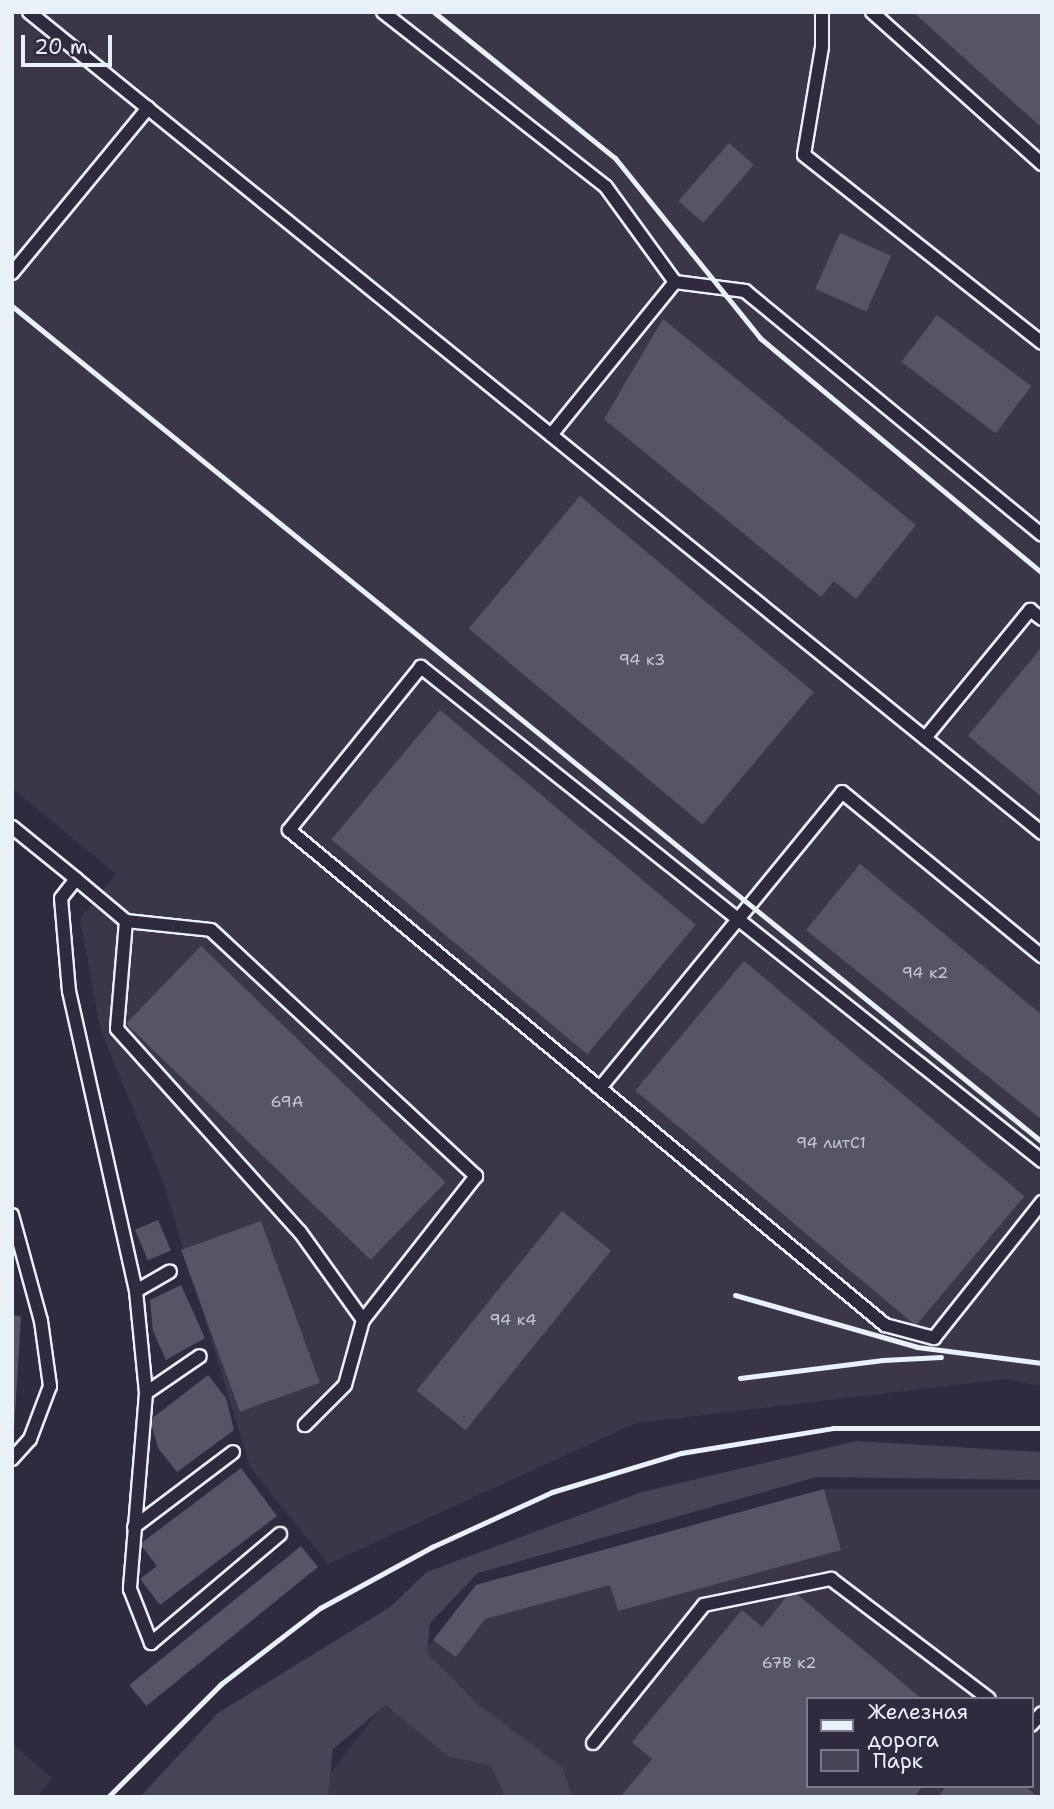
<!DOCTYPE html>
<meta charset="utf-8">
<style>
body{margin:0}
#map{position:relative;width:1054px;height:1809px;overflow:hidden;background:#2f2a3d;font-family:"Shantell Sans",sans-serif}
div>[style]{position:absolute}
.built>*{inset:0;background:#3b3749}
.green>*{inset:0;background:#464455}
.building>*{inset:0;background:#575565;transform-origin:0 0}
.roads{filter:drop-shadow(2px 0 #e8f1f8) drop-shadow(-2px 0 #e8f1f8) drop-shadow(0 2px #e8f1f8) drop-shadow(0 -2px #e8f1f8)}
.service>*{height:12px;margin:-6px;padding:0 6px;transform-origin:6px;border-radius:6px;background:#2f2a3d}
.rail>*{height:5px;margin:-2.5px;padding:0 2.5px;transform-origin:2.5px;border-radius:2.5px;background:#e8f1f8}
span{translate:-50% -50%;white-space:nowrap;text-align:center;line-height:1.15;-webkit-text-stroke:5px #2f2a3d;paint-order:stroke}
.number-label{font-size:16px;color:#c4cad3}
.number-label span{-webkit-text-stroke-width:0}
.frame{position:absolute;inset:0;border:14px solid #e8f1f8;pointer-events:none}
.legend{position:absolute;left:806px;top:1697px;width:228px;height:91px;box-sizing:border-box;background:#2f2a3d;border:2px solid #797a88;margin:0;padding:9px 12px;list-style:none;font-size:21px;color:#e8f1f8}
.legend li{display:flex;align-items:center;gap:14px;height:35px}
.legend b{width:35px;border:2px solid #797a88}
.scale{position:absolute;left:21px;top:35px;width:91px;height:32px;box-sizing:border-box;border:4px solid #e8f1f8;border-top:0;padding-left:9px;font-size:21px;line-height:24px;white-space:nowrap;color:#e8f1f8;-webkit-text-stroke:5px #2f2a3d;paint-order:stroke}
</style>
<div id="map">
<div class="built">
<div style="clip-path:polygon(12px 12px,1042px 12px,1042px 1386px,1006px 1379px,636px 1423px,328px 1564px,250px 1467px,163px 1182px,100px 1028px,80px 919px,116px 874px,12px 788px)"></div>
<div style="clip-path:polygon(evenodd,824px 1489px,1042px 1489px,1042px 1797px,312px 1797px,476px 1585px,824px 1489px,807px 1699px,1031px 1699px,1031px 1786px,807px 1786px,807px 1699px)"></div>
<div style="clip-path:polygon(12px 1744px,52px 1778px,37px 1797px,12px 1797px)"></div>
</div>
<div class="green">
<div style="clip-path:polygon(856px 1441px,1040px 1452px,1042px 1480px,817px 1477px,478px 1573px,430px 1623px,427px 1653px,475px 1702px,563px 1768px,572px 1797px,505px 1797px,491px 1766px,448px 1756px,386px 1705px,333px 1749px,328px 1797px,140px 1797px,218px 1713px,390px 1607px,427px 1572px,642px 1492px)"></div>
</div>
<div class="building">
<div style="clip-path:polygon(913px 12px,1042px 12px,1042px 128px)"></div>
<div style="left:729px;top:143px;width:33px;height:77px;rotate:41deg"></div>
<div style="left:840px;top:233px;width:56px;height:61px;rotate:24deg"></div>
<div style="left:937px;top:315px;width:118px;height:59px;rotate:37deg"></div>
<div style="clip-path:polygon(663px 319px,916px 525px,856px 599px,834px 581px,821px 597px,604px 419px)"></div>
<div style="left:580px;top:496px;width:305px;height:173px;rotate:40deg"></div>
<div style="clip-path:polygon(1042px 647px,1042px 797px,968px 736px)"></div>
<div style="left:440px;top:710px;width:334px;height:169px;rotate:40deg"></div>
<div style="clip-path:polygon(860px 864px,1042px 1015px,1042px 1120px,806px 930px)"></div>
<div style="left:201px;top:946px;width:340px;height:108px;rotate:44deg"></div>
<div style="left:744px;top:961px;width:366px;height:169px;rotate:40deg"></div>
<div style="left:562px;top:1211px;width:63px;height:231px;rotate:39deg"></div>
<div style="left:158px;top:1220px;width:33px;height:25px;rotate:67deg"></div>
<div style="left:261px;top:1221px;width:172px;height:85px;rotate:70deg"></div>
<div style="clip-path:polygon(181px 1285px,205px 1338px,166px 1360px,153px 1331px,150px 1300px)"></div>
<div style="clip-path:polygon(12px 1315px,21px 1316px,14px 1430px,12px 1429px)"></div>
<div style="clip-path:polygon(208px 1375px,226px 1398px,234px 1430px,177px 1472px,158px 1448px,150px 1420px)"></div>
<div style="clip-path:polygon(241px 1468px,277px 1516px,160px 1605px,140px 1579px,157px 1566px,140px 1544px)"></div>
<div style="clip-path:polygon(824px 1489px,841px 1550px,618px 1611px,610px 1585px,485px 1619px,456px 1657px,433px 1640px,476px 1585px)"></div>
<div style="left:301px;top:1546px;width:27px;height:221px;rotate:51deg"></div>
<div style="clip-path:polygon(792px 1590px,922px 1699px,807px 1699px,807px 1786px,923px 1786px,914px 1797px,620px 1797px,652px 1759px,632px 1742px,742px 1610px,762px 1627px)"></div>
<div style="clip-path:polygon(946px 1786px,1025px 1786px,1038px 1797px,938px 1797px)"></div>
</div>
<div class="roads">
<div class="service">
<div style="left:29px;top:12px;width:1304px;rotate:39.02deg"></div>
<div style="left:383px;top:12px;width:283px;rotate:38.1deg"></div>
<div style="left:606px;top:187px;width:117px;rotate:54deg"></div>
<div style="left:675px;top:282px;width:197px;rotate:129deg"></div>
<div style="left:822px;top:12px;width:35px;rotate:90deg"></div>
<div style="left:822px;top:47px;width:109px;rotate:99.5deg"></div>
<div style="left:804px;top:155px;width:303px;rotate:38.3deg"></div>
<div style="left:872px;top:12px;width:228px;rotate:41.8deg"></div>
<div style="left:12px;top:273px;width:214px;rotate:-50.5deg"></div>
<div style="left:675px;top:282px;width:71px;rotate:7.3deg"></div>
<div style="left:745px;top:291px;width:384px;rotate:39.4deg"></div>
<div style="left:925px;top:738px;width:166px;rotate:-50.6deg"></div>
<div style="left:1030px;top:610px;width:15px;rotate:37deg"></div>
<div style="left:12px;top:827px;width:82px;rotate:39.1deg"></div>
<div style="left:76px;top:879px;width:24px;rotate:128deg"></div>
<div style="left:61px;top:898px;width:93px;rotate:85.1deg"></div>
<div style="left:69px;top:991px;width:307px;rotate:77.4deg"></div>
<div style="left:136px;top:1291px;width:102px;rotate:84.4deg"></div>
<div style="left:146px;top:1393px;width:197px;rotate:94.7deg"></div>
<div style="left:130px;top:1589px;width:58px;rotate:68.7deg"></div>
<div style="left:151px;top:1643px;width:169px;rotate:-40.2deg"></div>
<div style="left:76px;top:879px;width:65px;rotate:40deg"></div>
<div style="left:126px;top:921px;width:85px;rotate:6deg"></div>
<div style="left:211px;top:930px;width:362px;rotate:42.9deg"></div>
<div style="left:476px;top:1176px;width:183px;rotate:128.1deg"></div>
<div style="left:126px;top:921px;width:108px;rotate:94.8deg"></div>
<div style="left:117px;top:1029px;width:273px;rotate:48deg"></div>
<div style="left:300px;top:1232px;width:108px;rotate:54.4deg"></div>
<div style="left:363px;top:1320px;width:67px;rotate:105.5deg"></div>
<div style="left:345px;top:1385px;width:57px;rotate:135deg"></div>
<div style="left:600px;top:1088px;width:382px;rotate:-50.7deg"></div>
<div style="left:842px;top:792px;width:259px;rotate:39.4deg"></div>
<div style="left:1042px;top:1161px;width:794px;rotate:-141.5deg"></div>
<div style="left:421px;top:667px;width:210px;rotate:129deg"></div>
<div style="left:289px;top:830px;width:775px;rotate:39.71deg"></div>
<div style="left:885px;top:1325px;width:51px;rotate:14.9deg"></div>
<div style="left:934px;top:1338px;width:174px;rotate:-51.5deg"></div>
<div style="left:12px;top:1215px;width:110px;rotate:74.7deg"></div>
<div style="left:41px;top:1321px;width:66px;rotate:82.1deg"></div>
<div style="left:50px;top:1386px;width:57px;rotate:110.7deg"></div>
<div style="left:30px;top:1439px;width:27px;rotate:132deg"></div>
<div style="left:136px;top:1291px;width:39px;rotate:-30deg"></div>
<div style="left:146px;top:1393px;width:65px;rotate:-34.4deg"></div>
<div style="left:134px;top:1527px;width:124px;rotate:-37.1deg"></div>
<div style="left:1031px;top:1725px;width:16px;rotate:-47deg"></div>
<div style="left:593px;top:1743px;width:177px;rotate:-51.2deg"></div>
<div style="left:704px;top:1605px;width:130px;rotate:-11.6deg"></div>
<div style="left:831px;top:1579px;width:198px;rotate:37.2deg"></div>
</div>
</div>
<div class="rail">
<div style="left:434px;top:12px;width:233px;rotate:38.9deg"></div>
<div style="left:615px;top:158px;width:231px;rotate:51.1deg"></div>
<div style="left:760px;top:338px;width:367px;rotate:39.8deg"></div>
<div style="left:12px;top:306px;width:1327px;rotate:39.06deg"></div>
<div style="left:735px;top:1295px;width:189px;rotate:15.9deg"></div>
<div style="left:917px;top:1347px;width:126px;rotate:7.3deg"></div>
<div style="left:740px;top:1378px;width:144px;rotate:-7.2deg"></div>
<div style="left:883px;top:1360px;width:58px;rotate:-3deg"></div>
<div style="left:108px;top:1797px;width:160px;rotate:-45deg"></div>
<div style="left:221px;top:1684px;width:125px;rotate:-37.5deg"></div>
<div style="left:320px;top:1608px;width:128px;rotate:-28.6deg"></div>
<div style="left:432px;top:1547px;width:132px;rotate:-24.6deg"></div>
<div style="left:552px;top:1492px;width:135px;rotate:-16.8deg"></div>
<div style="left:681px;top:1453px;width:154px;rotate:-9.3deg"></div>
<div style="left:833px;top:1428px;width:209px"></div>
</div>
<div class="number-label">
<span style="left:642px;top:660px">94 к3</span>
<span style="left:925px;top:973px">94 к2</span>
<span style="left:287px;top:1102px">69А</span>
<span style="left:831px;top:1143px">94 литС1</span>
<span style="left:513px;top:1320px">94 к4</span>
<span style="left:789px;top:1663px">67В к2</span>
</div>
<div class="frame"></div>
<ul class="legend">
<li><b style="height:9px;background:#e8f1f8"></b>Железная дорога</li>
<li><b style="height:19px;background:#464455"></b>Парк</li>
</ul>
<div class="scale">20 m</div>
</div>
